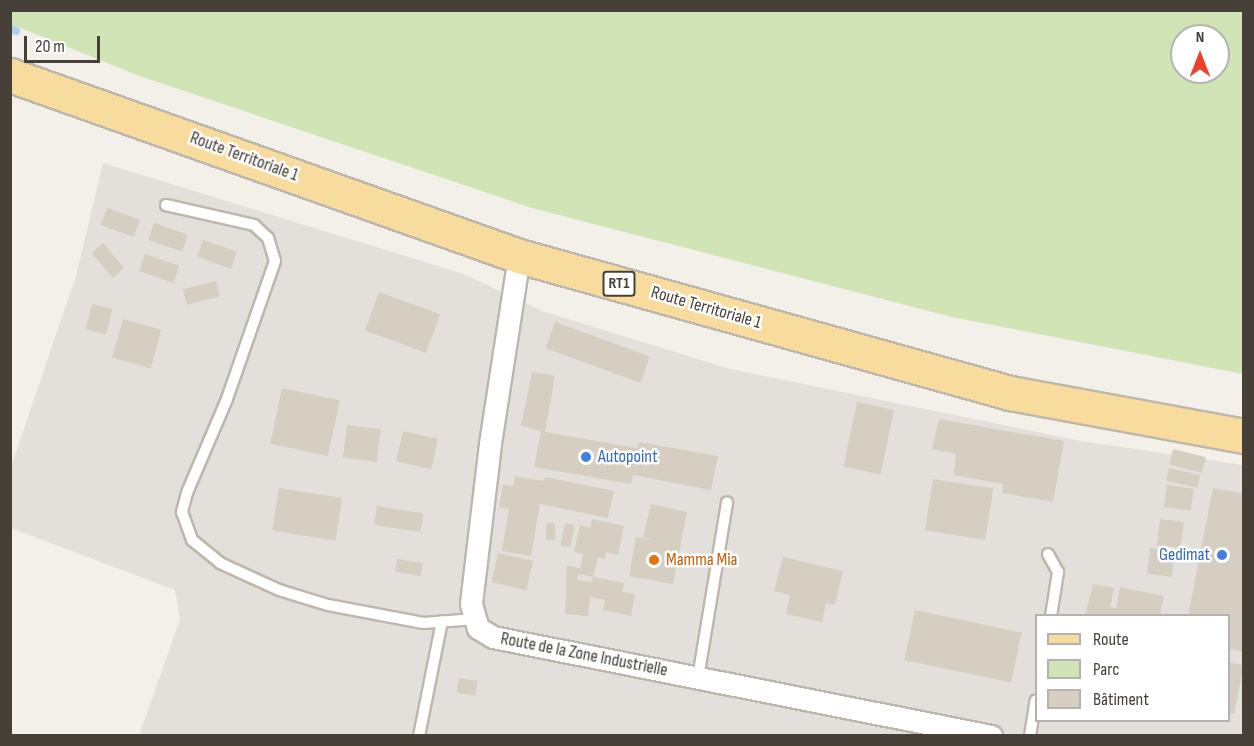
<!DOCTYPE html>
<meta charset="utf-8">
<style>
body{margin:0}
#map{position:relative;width:1254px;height:746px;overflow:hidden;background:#f3f0e9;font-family:"Sofia Sans Condensed",sans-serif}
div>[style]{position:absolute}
.industrial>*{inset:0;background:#e3dfda}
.green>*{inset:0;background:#d0e4b5}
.stream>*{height:8px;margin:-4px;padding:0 4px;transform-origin:4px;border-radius:4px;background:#aad2eb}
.building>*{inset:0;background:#d7cec2;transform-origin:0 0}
.roads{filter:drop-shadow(2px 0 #beb7ac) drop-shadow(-2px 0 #beb7ac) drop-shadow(0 2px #beb7ac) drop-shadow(0 -2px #beb7ac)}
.lane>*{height:10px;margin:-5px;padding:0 5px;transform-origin:5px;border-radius:5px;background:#fff}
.street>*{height:21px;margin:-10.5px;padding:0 10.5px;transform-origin:10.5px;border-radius:10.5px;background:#fff}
.primary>*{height:33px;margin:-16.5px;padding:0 16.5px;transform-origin:16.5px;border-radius:16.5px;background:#f7dc9e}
.dots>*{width:16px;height:16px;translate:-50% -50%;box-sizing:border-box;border:3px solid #fff;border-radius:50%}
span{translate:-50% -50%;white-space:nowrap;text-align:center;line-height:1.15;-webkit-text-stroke:5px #fff;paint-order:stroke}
.shield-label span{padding:2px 4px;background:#fff;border:2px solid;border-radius:4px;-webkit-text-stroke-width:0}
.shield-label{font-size:16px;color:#464038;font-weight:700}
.street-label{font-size:18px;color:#464038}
.shop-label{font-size:18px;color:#366cbe}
.left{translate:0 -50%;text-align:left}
.right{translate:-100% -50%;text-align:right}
.food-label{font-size:18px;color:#c56008}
.frame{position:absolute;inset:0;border:12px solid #464038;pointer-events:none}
.legend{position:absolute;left:1035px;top:614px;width:195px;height:108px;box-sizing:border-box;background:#fff;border:2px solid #b5b3af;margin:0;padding:8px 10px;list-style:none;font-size:18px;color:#464038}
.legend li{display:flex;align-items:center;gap:12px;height:30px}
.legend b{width:30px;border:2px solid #b5b3af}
.north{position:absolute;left:1170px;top:24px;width:60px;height:60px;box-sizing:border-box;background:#fff;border:2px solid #b5b3af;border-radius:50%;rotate:0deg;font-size:16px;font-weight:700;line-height:24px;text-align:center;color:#464038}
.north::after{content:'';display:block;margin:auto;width:21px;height:27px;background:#ea4329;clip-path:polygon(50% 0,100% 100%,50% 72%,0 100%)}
.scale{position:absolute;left:24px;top:36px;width:76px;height:27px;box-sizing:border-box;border:3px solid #464038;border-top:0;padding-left:8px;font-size:18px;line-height:21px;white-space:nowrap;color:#464038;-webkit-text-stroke:4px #fff;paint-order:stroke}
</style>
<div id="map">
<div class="industrial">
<div style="clip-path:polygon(evenodd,103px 163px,464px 274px,542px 311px,730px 369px,1081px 441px,1243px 465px,1243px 735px,139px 735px,180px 620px,175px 590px,11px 528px,11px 467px,76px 276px,103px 163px,1036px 616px,1228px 616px,1228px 720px,1036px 720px,1036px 616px)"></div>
</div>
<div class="green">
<div style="clip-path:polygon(evenodd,10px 11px,1243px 11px,1243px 374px,952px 317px,532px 208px,137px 75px,11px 24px,10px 11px,1182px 36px,1218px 36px,1218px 72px,1182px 72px,1182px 36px)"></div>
</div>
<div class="stream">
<div style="left:10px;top:28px;width:7px;rotate:27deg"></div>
</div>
<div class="building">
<div style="left:107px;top:208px;width:35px;height:18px;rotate:20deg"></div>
<div style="left:154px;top:223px;width:36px;height:18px;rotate:19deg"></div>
<div style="left:203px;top:240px;width:36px;height:18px;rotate:19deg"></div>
<div style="left:103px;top:243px;width:33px;height:15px;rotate:50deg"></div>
<div style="left:145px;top:254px;width:36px;height:18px;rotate:19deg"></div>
<div style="left:216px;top:281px;width:16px;height:34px;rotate:76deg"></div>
<div style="left:379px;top:292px;width:65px;height:41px;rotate:20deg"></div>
<div style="left:92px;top:304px;width:21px;height:26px;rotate:14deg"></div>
<div style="left:123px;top:319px;width:40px;height:40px;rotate:16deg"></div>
<div style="left:555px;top:322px;width:101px;height:28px;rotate:20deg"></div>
<div style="clip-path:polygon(532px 372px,555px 376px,545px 432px,637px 448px,639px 442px,718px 456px,711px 490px,633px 475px,631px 484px,534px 467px,541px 431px,521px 426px)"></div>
<div style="left:282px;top:388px;width:59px;height:57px;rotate:12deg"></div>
<div style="left:857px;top:402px;width:38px;height:66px;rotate:12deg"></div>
<div style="clip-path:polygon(939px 419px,1064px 441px,1053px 502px,1002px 493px,1003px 484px,954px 475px,956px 454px,932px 449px)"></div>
<div style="left:347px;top:425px;width:34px;height:33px;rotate:7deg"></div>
<div style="left:403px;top:431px;width:36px;height:31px;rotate:13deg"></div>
<div style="left:1173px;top:449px;width:34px;height:16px;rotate:14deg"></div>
<div style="left:1169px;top:468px;width:32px;height:13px;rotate:13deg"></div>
<div style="clip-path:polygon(515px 476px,544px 481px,545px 477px,614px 491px,608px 518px,540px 504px,531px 556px,502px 551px,509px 509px,499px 507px,503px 484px,513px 486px)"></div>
<div style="left:933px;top:479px;width:61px;height:52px;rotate:9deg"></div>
<div style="left:1167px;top:485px;width:27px;height:22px;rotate:8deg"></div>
<div style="left:279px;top:488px;width:64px;height:43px;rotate:9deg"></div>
<div style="clip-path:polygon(1213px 488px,1244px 494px,1244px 652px,1228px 649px,1228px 616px,1188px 616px)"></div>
<div style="clip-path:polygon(651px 504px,687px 512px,673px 584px,629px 576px,636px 537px,658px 541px,643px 537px)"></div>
<div style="left:377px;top:506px;width:47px;height:19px;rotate:9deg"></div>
<div style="clip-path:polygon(592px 519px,624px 526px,618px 555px,606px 552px,605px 559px,598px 557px,593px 577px,578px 574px,577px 580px,592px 582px,593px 577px,624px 583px,622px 592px,635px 594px,631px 616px,603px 610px,605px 600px,590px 597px,588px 616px,565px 614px,567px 566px,580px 568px,583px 554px,574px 552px,580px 525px,590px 528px)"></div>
<div style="left:1160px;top:519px;width:24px;height:26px;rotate:7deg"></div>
<div style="left:555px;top:523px;width:17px;height:9px;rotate:90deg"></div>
<div style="left:565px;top:523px;width:10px;height:23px;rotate:11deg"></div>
<div style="left:1150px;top:548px;width:25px;height:26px;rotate:7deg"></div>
<div style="left:498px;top:553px;width:36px;height:30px;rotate:13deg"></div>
<div style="clip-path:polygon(783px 557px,843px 571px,835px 605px,826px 603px,822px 622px,786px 614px,790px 595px,774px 591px)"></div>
<div style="left:397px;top:559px;width:26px;height:13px;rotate:9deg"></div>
<div style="clip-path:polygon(1093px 584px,1114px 588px,1110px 607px,1116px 608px,1120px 587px,1164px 596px,1160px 616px,1085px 616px)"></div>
<div style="left:915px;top:610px;width:109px;height:51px;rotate:12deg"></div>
<div style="left:1228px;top:662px;width:16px;height:50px;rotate:11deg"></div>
<div style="left:459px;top:678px;width:19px;height:15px;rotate:9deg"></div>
</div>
<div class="roads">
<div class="lane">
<div style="left:166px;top:205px;width:90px;rotate:12.8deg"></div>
<div style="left:254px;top:225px;width:19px;rotate:43deg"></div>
<div style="left:268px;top:238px;width:24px;rotate:73deg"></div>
<div style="left:275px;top:261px;width:146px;rotate:109.2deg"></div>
<div style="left:227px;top:399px;width:102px;rotate:113.1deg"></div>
<div style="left:187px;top:493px;width:20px;rotate:105deg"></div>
<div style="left:182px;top:512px;width:30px;rotate:70deg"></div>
<div style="left:192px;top:540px;width:36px;rotate:39deg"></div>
<div style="left:220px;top:563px;width:65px;rotate:24.6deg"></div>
<div style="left:279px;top:590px;width:51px;rotate:17deg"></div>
<div style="left:328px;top:605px;width:97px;rotate:10.7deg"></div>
<div style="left:423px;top:623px;width:53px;rotate:-4.3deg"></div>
<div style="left:1048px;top:554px;width:21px;rotate:61deg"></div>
<div style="left:1058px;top:572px;width:45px;rotate:99deg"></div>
<div style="left:698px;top:678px;width:178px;rotate:-80.6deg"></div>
<div style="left:419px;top:736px;width:117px;rotate:-78.7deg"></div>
<div style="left:1030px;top:736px;width:36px;rotate:-81deg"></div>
</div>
<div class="street">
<div style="left:519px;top:256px;width:190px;rotate:98.8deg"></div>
<div style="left:490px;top:444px;width:161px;rotate:96.8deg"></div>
<div style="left:471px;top:604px;width:25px;rotate:74deg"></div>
<div style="left:478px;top:628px;width:17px;rotate:31deg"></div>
<div style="left:493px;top:637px;width:508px;rotate:11.24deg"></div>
</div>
<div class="primary">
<div style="left:10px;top:75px;width:540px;rotate:19.58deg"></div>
<div style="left:519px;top:256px;width:510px;rotate:15.59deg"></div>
<div style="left:1010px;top:393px;width:238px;rotate:10.4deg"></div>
</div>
</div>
<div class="dots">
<div style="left:586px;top:457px;background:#3f7fe0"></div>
<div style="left:1222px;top:555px;background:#3f7fe0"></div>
<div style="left:654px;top:560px;background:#e8710a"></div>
</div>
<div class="shield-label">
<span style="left:619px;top:284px">RT1</span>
</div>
<div class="street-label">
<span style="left:244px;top:157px;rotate:20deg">Route Territoriale 1</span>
<span style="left:706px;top:308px;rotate:16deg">Route Territoriale 1</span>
<span style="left:584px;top:655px;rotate:11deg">Route de la Zone Industrielle</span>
</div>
<div class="shop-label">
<span class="left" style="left:598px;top:457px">Autopoint</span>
<span class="right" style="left:1210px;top:555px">Gedimat</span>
</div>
<div class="food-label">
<span class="left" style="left:666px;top:560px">Mamma Mia</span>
</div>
<div class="frame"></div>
<ul class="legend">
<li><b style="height:8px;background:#f7dc9e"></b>Route</li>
<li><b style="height:16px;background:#d0e4b5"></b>Parc</li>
<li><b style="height:16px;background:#d7cec2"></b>Bâtiment</li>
</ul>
<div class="north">N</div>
<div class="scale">20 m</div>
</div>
